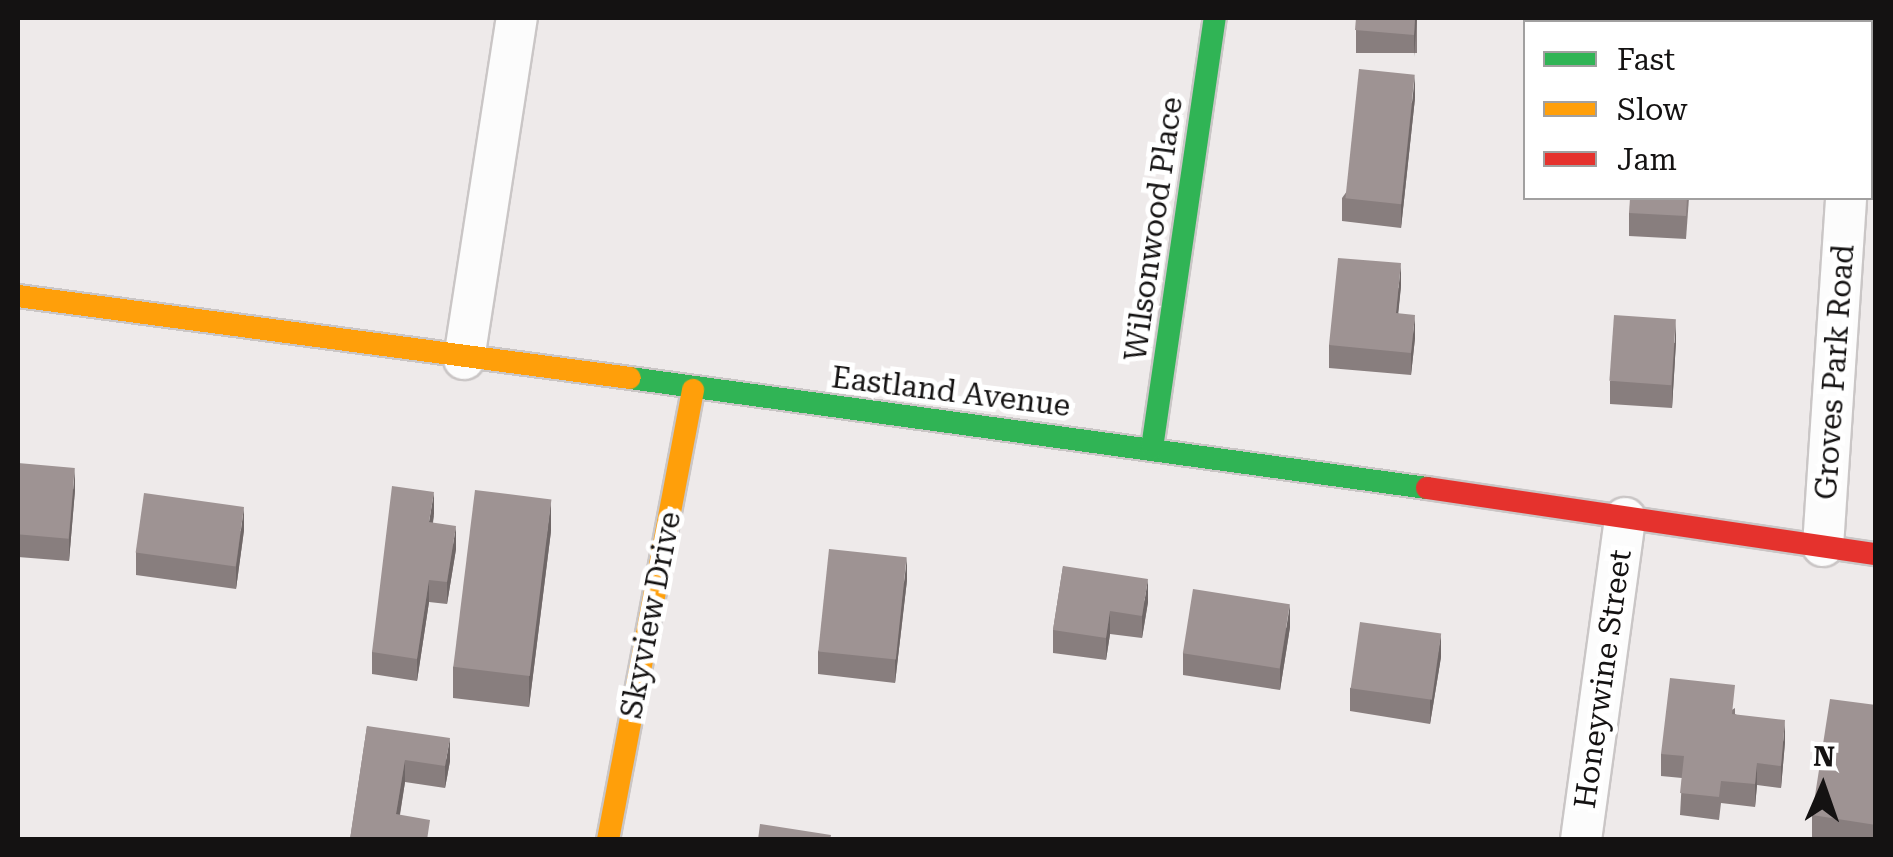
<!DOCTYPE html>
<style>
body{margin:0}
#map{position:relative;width:1893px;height:857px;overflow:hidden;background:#eeeaea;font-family:"Roboto Serif",serif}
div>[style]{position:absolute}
.roads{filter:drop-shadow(2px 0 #cac6c6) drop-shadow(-2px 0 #cac6c6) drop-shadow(0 2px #cac6c6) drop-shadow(0 -2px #cac6c6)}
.street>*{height:40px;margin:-20px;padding:0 20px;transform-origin:20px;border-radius:20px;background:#fcfcfc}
.fast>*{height:22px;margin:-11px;padding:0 11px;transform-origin:11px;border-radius:11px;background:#30b455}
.slow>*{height:22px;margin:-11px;padding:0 11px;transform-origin:11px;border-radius:11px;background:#ff9f0a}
.jam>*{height:22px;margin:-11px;padding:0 11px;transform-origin:11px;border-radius:11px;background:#e5322d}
.wall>*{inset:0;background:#887e7e;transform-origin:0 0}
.shaded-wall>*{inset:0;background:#6f6767}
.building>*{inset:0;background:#9e9393;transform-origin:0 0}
span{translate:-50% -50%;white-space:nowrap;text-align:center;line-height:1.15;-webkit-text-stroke:10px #fff;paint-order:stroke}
.street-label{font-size:30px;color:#141212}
.frame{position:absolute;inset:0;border:20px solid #141212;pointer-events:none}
.legend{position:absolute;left:1523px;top:20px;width:350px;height:180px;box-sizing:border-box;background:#fff;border:2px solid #a1a0a0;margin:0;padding:12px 18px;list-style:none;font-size:30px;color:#141212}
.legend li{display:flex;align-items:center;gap:20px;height:50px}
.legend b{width:50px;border:2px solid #a1a0a0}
.north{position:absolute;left:1773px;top:737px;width:100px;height:100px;-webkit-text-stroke:8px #fff;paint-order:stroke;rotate:2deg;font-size:28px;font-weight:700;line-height:40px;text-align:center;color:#141212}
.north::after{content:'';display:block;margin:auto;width:35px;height:45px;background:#141212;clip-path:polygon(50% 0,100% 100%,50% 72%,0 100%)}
</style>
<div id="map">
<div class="roads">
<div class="street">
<div style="left:1857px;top:22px;width:4px;rotate:-76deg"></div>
<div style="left:464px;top:359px;width:345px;rotate:-81.2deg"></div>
<div style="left:1823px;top:546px;width:349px;rotate:-86.2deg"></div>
<div style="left:1581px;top:840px;width:325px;rotate:-82.2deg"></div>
</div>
<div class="fast">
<div style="left:630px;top:378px;width:805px;rotate:7.86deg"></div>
<div style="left:1152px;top:448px;width:435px;rotate:-81.7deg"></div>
</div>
<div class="slow">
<div style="left:18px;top:296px;width:617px;rotate:7.63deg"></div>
<div style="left:608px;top:840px;width:458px;rotate:-79.3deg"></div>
</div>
<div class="jam">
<div style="left:1427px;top:488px;width:454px;rotate:8.4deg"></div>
</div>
</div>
<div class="wall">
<div style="left:1356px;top:18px;width:61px;height:35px"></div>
<div style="left:1649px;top:18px;width:78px;height:4px"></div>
<div style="clip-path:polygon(1415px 98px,1401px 228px,1342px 221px,1342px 198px)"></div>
<div style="clip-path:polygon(1689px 198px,1686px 239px,1629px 236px,1629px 213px)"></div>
<div style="clip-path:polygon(1401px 286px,1398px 313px,1415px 338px,1411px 375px,1329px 368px,1329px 345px)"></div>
<div style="clip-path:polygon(1676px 342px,1672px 408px,1610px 404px,1610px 381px)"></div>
<div style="clip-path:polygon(18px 463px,75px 490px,69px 561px,18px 557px)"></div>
<div style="clip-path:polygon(434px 514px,433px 523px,456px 549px,447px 604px,429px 602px,417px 681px,372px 674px,372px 652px)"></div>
<div style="clip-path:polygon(244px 530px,236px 589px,136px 575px,136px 552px)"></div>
<div style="clip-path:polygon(551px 531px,529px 707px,453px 698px,453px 667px)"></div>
<div style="clip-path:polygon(1063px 566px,1148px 602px,1142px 638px,1110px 634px,1106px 660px,1053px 653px,1053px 630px)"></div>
<div style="clip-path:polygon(907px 580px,895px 683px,818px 674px,818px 651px)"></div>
<div style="clip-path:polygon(1290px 627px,1280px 690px,1183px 675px,1183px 653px)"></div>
<div style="clip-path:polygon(1441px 657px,1430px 724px,1350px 711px,1350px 688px)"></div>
<div style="clip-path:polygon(1876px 705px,1876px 840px,1823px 840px,1812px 838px,1812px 815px)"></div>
<div style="clip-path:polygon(1735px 708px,1735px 714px,1785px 742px,1781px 788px,1757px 785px,1755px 807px,1721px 803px,1719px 820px,1680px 815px,1682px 778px,1661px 776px,1661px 754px)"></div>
<div style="clip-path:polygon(367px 726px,450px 761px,445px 788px,405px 782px,400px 815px,430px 840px,350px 840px)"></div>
</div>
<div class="shaded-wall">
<div style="clip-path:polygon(1415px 18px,1417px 18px,1414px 57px,1414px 35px)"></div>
<div style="clip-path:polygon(1415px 75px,1415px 98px,1401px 228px,1401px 206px)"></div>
<div style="clip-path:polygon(1401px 263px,1401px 286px,1396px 336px,1396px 313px)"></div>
<div style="clip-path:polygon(1415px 315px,1415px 338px,1411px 375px,1411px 353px)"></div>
<div style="clip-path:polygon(1676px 319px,1676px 342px,1672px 408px,1672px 385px)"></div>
<div style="clip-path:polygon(75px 468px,75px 490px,69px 561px,69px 538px)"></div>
<div style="clip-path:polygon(434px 492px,434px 514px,429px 545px,429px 522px)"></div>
<div style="clip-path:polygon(551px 500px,551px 531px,529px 707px,529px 676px)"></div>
<div style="clip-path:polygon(244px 507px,244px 530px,236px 589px,236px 567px)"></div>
<div style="clip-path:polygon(456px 526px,456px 549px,447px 604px,447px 582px)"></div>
<div style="clip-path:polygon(907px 557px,907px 580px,895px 683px,895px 660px)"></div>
<div style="clip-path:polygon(1148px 579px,1148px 602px,1142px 638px,1142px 616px)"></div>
<div style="clip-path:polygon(429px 580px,429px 602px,417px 681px,417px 659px)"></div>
<div style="clip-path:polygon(1290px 604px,1290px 627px,1280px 690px,1280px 668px)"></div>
<div style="clip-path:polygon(1110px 611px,1110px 634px,1106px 660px,1106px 638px)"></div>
<div style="clip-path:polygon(1441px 634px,1441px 657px,1430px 724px,1430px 701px)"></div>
<div style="clip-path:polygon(1785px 720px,1785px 742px,1781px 788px,1781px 766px)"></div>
<div style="clip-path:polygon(450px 738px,450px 761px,445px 788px,445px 766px)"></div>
<div style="clip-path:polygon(405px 760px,405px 782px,396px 837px,396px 814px)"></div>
<div style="clip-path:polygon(1757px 763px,1757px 785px,1755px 807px,1755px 784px)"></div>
</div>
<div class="building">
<div style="clip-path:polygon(1356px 18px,1415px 18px,1414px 35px,1355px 30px)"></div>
<div style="left:1649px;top:18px;width:61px;height:4px"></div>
<div style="left:1359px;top:69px;width:56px;height:130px;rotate:6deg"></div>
<div style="clip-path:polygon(1630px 198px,1687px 198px,1686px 216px,1629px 213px)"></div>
<div style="clip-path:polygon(1338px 258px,1401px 263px,1396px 313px,1415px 315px,1411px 353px,1329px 345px)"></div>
<div style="left:1614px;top:315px;width:62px;height:66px;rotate:4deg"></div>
<div style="left:18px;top:463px;width:57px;height:71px;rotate:5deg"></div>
<div style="clip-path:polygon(392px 486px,434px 492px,429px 522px,456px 526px,447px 582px,429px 580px,417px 659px,372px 652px)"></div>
<div style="left:475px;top:490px;width:77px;height:178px;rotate:7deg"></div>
<div style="left:144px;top:493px;width:101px;height:60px;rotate:8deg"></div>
<div style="left:829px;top:549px;width:78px;height:103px;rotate:6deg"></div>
<div style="clip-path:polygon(1063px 566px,1148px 579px,1142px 616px,1110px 611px,1106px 638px,1053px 630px)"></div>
<div style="left:1193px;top:589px;width:98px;height:65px;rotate:9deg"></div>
<div style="left:1360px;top:622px;width:82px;height:67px;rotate:8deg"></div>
<div style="clip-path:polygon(1670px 678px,1735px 685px,1732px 714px,1785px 720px,1781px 766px,1757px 763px,1755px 784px,1721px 781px,1719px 797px,1680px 793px,1684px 756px,1661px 754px)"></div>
<div style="clip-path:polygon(1830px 699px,1876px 705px,1876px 825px,1812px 815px)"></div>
<div style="clip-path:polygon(367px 726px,450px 738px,445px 766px,405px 760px,396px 814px,430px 820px,427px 840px,350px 839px)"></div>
<div style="clip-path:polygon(760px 824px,831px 835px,830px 840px,758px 840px)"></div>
</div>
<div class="street-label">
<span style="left:1154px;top:229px;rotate:-82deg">Wilsonwood Place</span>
<span style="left:1835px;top:372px;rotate:-86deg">Groves Park Road</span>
<span style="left:951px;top:392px;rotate:7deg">Eastland Avenue</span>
<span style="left:651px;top:615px;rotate:-79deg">Skyview Drive</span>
<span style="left:1603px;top:679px;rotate:-82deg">Honeywine Street</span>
</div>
<div class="frame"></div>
<ul class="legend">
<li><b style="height:12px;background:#30b455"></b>Fast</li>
<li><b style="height:12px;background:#ff9f0a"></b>Slow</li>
<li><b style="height:12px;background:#e5322d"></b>Jam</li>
</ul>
<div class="north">N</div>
</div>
